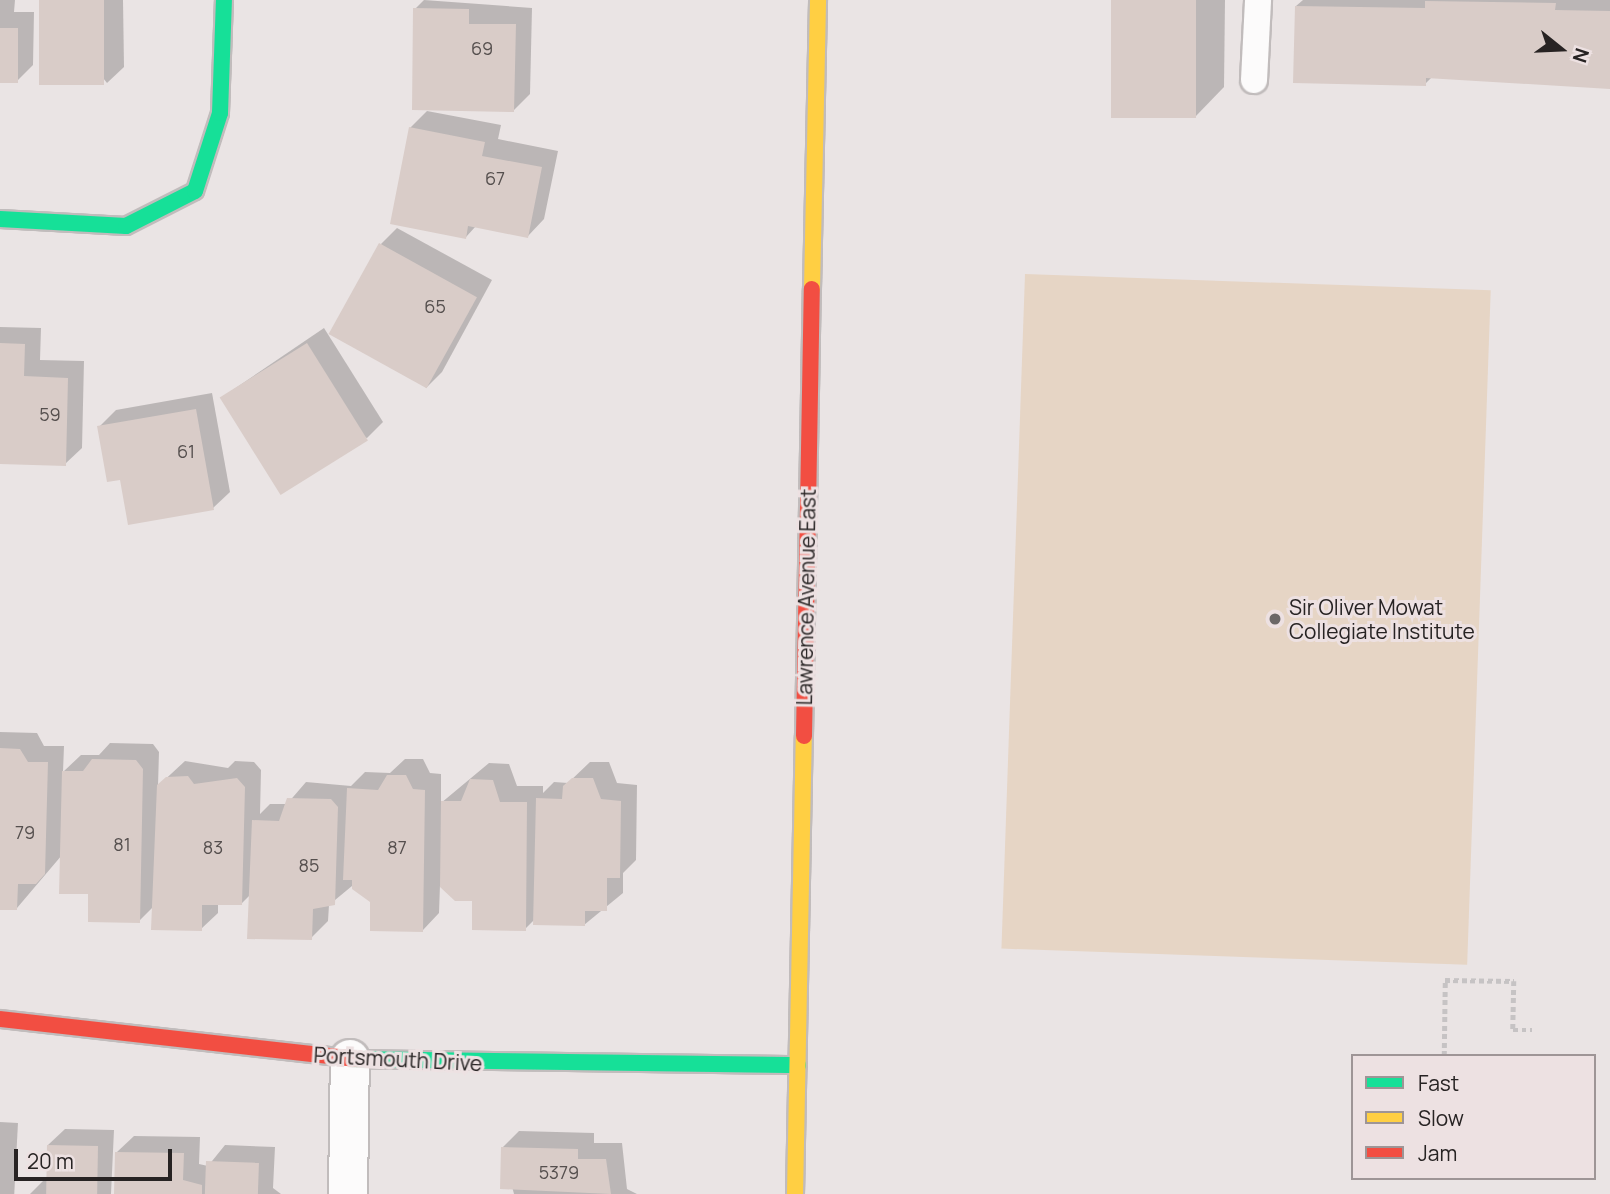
<!DOCTYPE html>
<style>
body{margin:0}
#map{position:relative;width:1610px;height:1194px;overflow:hidden;background:#eae4e4;font-family:Manrope,sans-serif}
div>[style]{position:absolute}
.green>*{inset:0;background:#e6d5c5;transform-origin:0 0}
.shadow>*{inset:0;background:#0003;transform-origin:0 0}
.building>*{inset:0;background:#d9ccc8;transform-origin:0 0}
.path>*{height:4.5px;margin-top:-2.25px;transform-origin:0;background:repeating-linear-gradient(90deg,#c6c3c4 0 5px,transparent 0 8.5px)}
.roads{filter:drop-shadow(2px 0 #c1bcbc) drop-shadow(-2px 0 #c1bcbc) drop-shadow(0 2px #c1bcbc) drop-shadow(0 -2px #c1bcbc)}
.lane>*{height:26px;margin:-13px;padding:0 13px;transform-origin:13px;border-radius:13px;background:#fcfbfb}
.street>*{height:38px;margin:-19px;padding:0 19px;transform-origin:19px;border-radius:19px;background:#fcfbfb}
.fast>*{height:16px;margin:-8px;padding:0 8px;transform-origin:8px;border-radius:8px;background:#16e098}
.slow>*{height:16px;margin:-8px;padding:0 8px;transform-origin:8px;border-radius:8px;background:#ffcf43}
.jam>*{height:16px;margin:-8px;padding:0 8px;transform-origin:8px;border-radius:8px;background:#f24e42}
.dots>*{width:19px;height:19px;translate:-50% -50%;box-sizing:border-box;border:4px solid #ede1e2;border-radius:50%}
span{translate:-50% -50%;white-space:nowrap;text-align:center;line-height:1.15;-webkit-text-stroke:6px #ede1e2;paint-order:stroke}
.number-label{font-size:18px;color:#554f4e}
.number-label span{-webkit-text-stroke-width:0}
.street-label{font-size:21px;color:#272323}
.poi-label{font-size:21px;color:#272323}
.left{translate:0 -50%;text-align:left}
.legend{position:absolute;left:1351px;top:1054px;width:245px;height:126px;box-sizing:border-box;background:#ede1e2;border:2px solid #9e9596;margin:0;padding:9px 12px;list-style:none;font-size:21px;color:#272323}
.legend li{display:flex;align-items:center;gap:14px;height:35px}
.legend b{width:35px;border:2px solid #9e9596}
.north{position:absolute;left:1526px;top:14px;width:70px;height:70px;-webkit-text-stroke:5px #ede1e2;paint-order:stroke;rotate:108deg;font-size:19px;font-weight:700;line-height:28px;text-align:center;color:#272323}
.north::after{content:'';display:block;margin:auto;width:24px;height:32px;background:#272323;clip-path:polygon(50% 0,100% 100%,50% 72%,0 100%)}
.scale{position:absolute;left:14px;top:1149px;width:158px;height:32px;box-sizing:border-box;border:4px solid #272323;border-top:0;padding-left:9px;font-size:21px;line-height:24px;white-space:nowrap;color:#272323;-webkit-text-stroke:5px #ede1e2;paint-order:stroke}
</style>
<div id="map">
<div class="green">
<div style="left:1025px;top:274px;width:466px;height:675px;rotate:2deg"></div>
</div>
<div class="shadow">
<div style="clip-path:polygon(0 0,15px 0,14px 12px,34px 12px,33px 65px,16px 82px,0 82px)"></div>
<div style="clip-path:polygon(41px 0,123px 0,124px 67px,107px 83px)"></div>
<div style="clip-path:polygon(424px 0,532px 8px,530px 94px,513px 111px,415px 9px)"></div>
<div style="clip-path:polygon(1113px 0,1225px 0,1224px 87px,1195px 117px)"></div>
<div style="clip-path:polygon(1303px 0,1610px 0,1610px 86px,1432px 77px,1425px 84px,1296px 6px)"></div>
<div style="clip-path:polygon(427px 111px,501px 125px,498px 139px,558px 151px,544px 219px,528px 236px,476px 226px,466px 237px,410px 128px)"></div>
<div style="clip-path:polygon(397px 228px,492px 280px,442px 372px,426px 388px,381px 244px)"></div>
<div style="clip-path:polygon(0 327px,41px 328px,40px 360px,84px 361px,82px 448px,65px 464px,0 463px)"></div>
<div style="clip-path:polygon(324px 328px,383px 422px,367px 438px,221px 398px)"></div>
<div style="clip-path:polygon(212px 393px,230px 492px,213px 508px,99px 427px,116px 410px)"></div>
<div style="clip-path:polygon(0 732px,37px 733px,44px 746px,64px 746px,63px 772px,81px 755px,99px 755px,110px 743px,153px 744px,159px 752px,158px 786px,185px 761px,228px 768px,235px 761px,254px 762px,261px 770px,260px 814px,270px 804px,287px 804px,306px 782px,351px 786px,365px 772px,390px 773px,405px 759px,423px 759px,430px 773px,441px 774px,441px 803px,489px 763px,509px 764px,517px 786px,543px 786px,543px 793px,554px 782px,568px 783px,590px 762px,609px 762px,617px 783px,637px 785px,636px 860px,623px 873px,623px 893px,584px 925px,535px 919px,525px 929px,474px 899px,455px 899px,440px 885px,439px 913px,423px 930px,352px 886px,329px 905px,328px 921px,311px 938px,251px 894px,242px 903px,218px 903px,218px 913px,201px 929px,154px 906px,139px 921px,89px 892px,62px 855px,17px 908px,0 908px)"></div>
<div style="left:0;top:1122px;width:18px;height:72px;rotate:3deg"></div>
<div style="clip-path:polygon(65px 1129px,114px 1130px,111px 1194px,30px 1194px,47px 1177px,48px 1145px)"></div>
<div style="clip-path:polygon(519px 1131px,594px 1133px,594px 1143px,622px 1143px,627px 1189px,637px 1194px,514px 1194px,502px 1148px)"></div>
<div style="clip-path:polygon(134px 1136px,200px 1137px,199px 1164px,208px 1166px,225px 1145px,275px 1147px,273px 1188px,281px 1194px,116px 1194px,117px 1152px)"></div>
</div>
<div class="building">
<div style="left:39px;top:0;width:65px;height:85px"></div>
<div style="left:1111px;top:0;width:85px;height:118px"></div>
<div style="clip-path:polygon(1425px 1px,1556px 3px,1555px 10px,1610px 11px,1610px 89px,1426px 78px,1426px 86px,1293px 83px,1295px 6px,1425px 8px)"></div>
<div style="clip-path:polygon(413px 8px,469px 9px,469px 24px,516px 24px,514px 112px,412px 110px)"></div>
<div style="left:0;top:28px;width:18px;height:55px"></div>
<div style="clip-path:polygon(409px 127px,485px 142px,482px 156px,542px 167px,528px 238px,468px 226px,466px 239px,390px 224px)"></div>
<div style="left:379px;top:243px;width:112px;height:104px;rotate:29deg"></div>
<div style="clip-path:polygon(0 343px,25px 344px,24px 376px,68px 378px,66px 466px,0 464px)"></div>
<div style="left:307px;top:343px;width:115px;height:103px;rotate:58deg"></div>
<div style="clip-path:polygon(196px 409px,214px 510px,128px 525px,120px 480px,107px 482px,97px 426px)"></div>
<div style="clip-path:polygon(0 748px,20px 749px,28px 762px,48px 762px,45px 874px,36px 884px,18px 884px,17px 910px,0 910px)"></div>
<div style="clip-path:polygon(92px 759px,136px 760px,143px 769px,140px 923px,88px 922px,88px 894px,59px 894px,62px 771px,83px 771px)"></div>
<div style="clip-path:polygon(387px 775px,406px 775px,413px 789px,425px 790px,423px 932px,370px 931px,370px 902px,352px 889px,352px 880px,343px 880px,347px 788px,378px 790px)"></div>
<div style="clip-path:polygon(188px 776px,194px 784px,237px 778px,245px 787px,242px 905px,202px 905px,202px 931px,151px 930px,157px 785px,166px 777px)"></div>
<div style="clip-path:polygon(572px 778px,593px 778px,601px 799px,621px 801px,620px 878px,607px 878px,607px 911px,585px 911px,585px 926px,533px 925px,536px 798px,562px 799px,563px 786px)"></div>
<div style="clip-path:polygon(470px 779px,493px 780px,500px 802px,527px 802px,526px 931px,472px 930px,472px 901px,455px 901px,440px 887px,441px 801px,461px 801px)"></div>
<div style="clip-path:polygon(287px 798px,331px 799px,338px 807px,335px 905px,313px 909px,312px 940px,247px 939px,252px 820px,279px 821px)"></div>
<div style="left:47px;top:1145px;width:51px;height:49px;rotate:1deg"></div>
<div style="clip-path:polygon(501px 1147px,578px 1149px,578px 1159px,606px 1159px,611px 1194px,500px 1189px)"></div>
<div style="clip-path:polygon(115px 1152px,184px 1153px,183px 1180px,202px 1185px,202px 1194px,114px 1194px)"></div>
<div style="left:206px;top:1161px;width:53px;height:33px;rotate:2deg"></div>
</div>
<div class="path">
<div style="left:1444px;top:1056px;width:76px;rotate:-89.2deg"></div>
<div style="left:1445px;top:980px;width:69px;rotate:0.8deg"></div>
<div style="left:1514px;top:981px;width:49px;rotate:91.2deg"></div>
<div style="left:1513px;top:1030px;width:19px"></div>
</div>
<div class="roads">
<div class="lane">
<div style="left:1254px;top:80px;width:80px;rotate:-87.1deg"></div>
</div>
<div class="street">
<div style="left:348px;top:1194px;width:135px;rotate:-89.2deg"></div>
</div>
<div class="fast">
<div style="left:0;top:219px;width:126px;rotate:3.2deg"></div>
<div style="left:126px;top:226px;width:77px;rotate:-26.9deg"></div>
<div style="left:195px;top:191px;width:82px;rotate:-72.2deg"></div>
<div style="left:220px;top:113px;width:113px;rotate:-88deg"></div>
<div style="left:355px;top:1059px;width:443px;rotate:0.8deg"></div>
</div>
<div class="slow">
<div style="left:812px;top:289px;width:289px;rotate:-88.8deg"></div>
<div style="left:795px;top:1194px;width:458px;rotate:-88.9deg"></div>
</div>
<div class="jam">
<div style="left:804px;top:736px;width:447px;rotate:-89deg"></div>
<div style="left:0;top:1019px;width:357px;rotate:6.4deg"></div>
</div>
</div>
<div class="dots">
<div style="left:1275px;top:619px;background:#6b6767"></div>
</div>
<div class="number-label">
<span style="left:482px;top:48px">69</span>
<span style="left:495px;top:178px">67</span>
<span style="left:435px;top:306px">65</span>
<span style="left:50px;top:414px">59</span>
<span style="left:186px;top:451px">61</span>
<span style="left:25px;top:832px">79</span>
<span style="left:122px;top:844px">81</span>
<span style="left:213px;top:847px">83</span>
<span style="left:397px;top:847px">87</span>
<span style="left:309px;top:865px">85</span>
<span style="left:559px;top:1172px">5379</span>
</div>
<div class="street-label">
<span style="left:806px;top:597px;rotate:-89deg">Lawrence Avenue East</span>
<span style="left:398px;top:1059px;rotate:3deg">Portsmouth Drive</span>
</div>
<div class="poi-label">
<span class="left" style="left:1289px;top:619px">Sir Oliver Mowat<br>Collegiate Institute</span>
</div>
<ul class="legend">
<li><b style="height:9px;background:#16e098"></b>Fast</li>
<li><b style="height:9px;background:#ffcf43"></b>Slow</li>
<li><b style="height:9px;background:#f24e42"></b>Jam</li>
</ul>
<div class="north">N</div>
<div class="scale">20 m</div>
</div>
